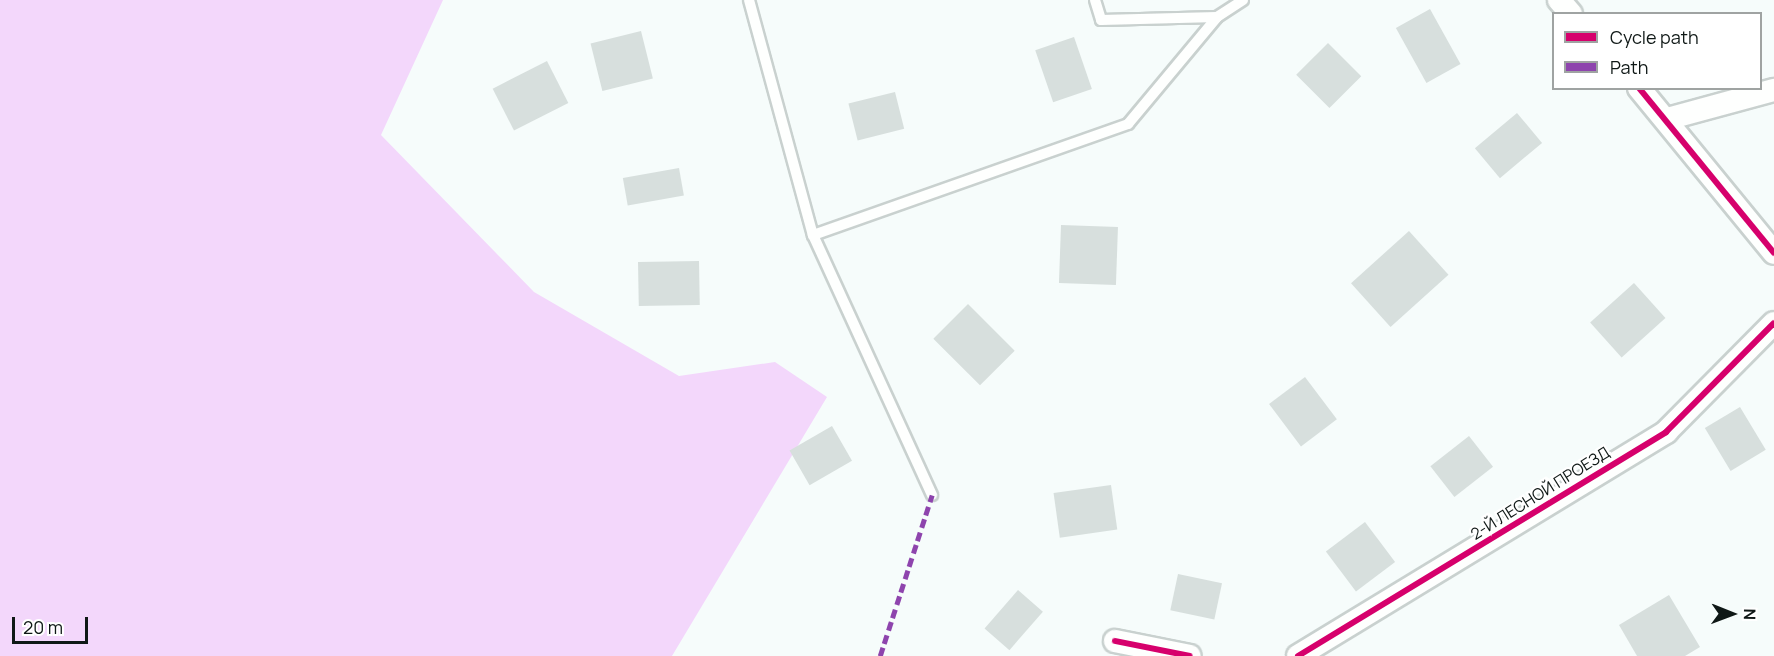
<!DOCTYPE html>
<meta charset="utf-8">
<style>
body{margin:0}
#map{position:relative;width:1774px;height:656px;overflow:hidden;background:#f6fcfb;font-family:Manrope,sans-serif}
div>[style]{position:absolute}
.green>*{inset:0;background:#f3d7fb}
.building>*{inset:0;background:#d7dfdd;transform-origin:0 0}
.roads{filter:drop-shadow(2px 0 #c9d1cf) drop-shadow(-2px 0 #c9d1cf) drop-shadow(0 2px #c9d1cf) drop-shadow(0 -2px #c9d1cf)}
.service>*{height:10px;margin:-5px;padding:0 5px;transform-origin:5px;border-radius:5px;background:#fefffe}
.minor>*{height:22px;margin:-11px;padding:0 11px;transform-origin:11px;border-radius:11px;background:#fefffe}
.quiet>*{height:4.5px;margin-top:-2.25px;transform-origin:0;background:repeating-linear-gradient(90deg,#8e44ad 0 9px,transparent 0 13.5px)}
.cycleway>*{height:6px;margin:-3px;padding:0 3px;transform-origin:3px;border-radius:3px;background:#d6006c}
span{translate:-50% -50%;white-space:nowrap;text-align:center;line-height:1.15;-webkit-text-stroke:4.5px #fff;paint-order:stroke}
.street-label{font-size:16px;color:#0f1816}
.legend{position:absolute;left:1552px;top:12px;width:210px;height:78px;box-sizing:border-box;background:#fff;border:2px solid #9fa3a2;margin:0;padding:8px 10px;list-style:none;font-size:18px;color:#0f1816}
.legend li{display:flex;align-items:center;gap:12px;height:30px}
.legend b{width:30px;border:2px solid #9fa3a2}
.north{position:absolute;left:1702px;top:584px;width:60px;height:60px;-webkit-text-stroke:4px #fff;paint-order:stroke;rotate:91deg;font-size:16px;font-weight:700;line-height:24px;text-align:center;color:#0f1816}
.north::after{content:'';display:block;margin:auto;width:21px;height:27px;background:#0f1816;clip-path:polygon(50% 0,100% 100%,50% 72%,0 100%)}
.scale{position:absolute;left:12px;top:617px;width:76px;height:27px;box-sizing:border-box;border:3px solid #0f1816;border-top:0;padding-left:8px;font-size:18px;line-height:21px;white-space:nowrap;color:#0f1816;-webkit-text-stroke:4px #fff;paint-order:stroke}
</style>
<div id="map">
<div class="green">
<div style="clip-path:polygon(0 0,443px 0,381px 135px,534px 292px,679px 376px,775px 362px,827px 397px,672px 656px,0 656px)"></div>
</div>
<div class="building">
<div style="left:1430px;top:9px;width:63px;height:39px;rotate:61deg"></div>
<div style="left:641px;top:31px;width:49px;height:52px;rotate:76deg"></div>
<div style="left:1074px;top:37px;width:55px;height:41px;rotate:71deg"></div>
<div style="left:1328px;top:43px;width:47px;height:45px;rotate:45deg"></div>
<div style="left:547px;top:61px;width:47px;height:61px;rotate:63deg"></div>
<div style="left:895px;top:92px;width:38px;height:48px;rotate:76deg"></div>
<div style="left:1517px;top:113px;width:39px;height:55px;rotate:50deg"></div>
<div style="left:679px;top:168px;width:28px;height:57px;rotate:80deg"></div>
<div style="left:1061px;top:225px;width:57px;height:58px;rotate:2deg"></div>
<div style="left:1409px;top:231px;width:59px;height:78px;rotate:48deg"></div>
<div style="left:699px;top:261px;width:44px;height:61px;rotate:89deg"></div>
<div style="left:1634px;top:283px;width:47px;height:59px;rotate:48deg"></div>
<div style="left:968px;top:304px;width:66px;height:49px;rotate:45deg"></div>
<div style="left:1305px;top:377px;width:53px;height:45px;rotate:53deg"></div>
<div style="left:1740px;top:407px;width:50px;height:41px;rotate:59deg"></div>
<div style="left:832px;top:426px;width:40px;height:49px;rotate:60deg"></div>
<div style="left:1469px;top:436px;width:39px;height:49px;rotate:52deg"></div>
<div style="left:1111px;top:485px;width:45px;height:58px;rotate:82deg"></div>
<div style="left:1365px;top:522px;width:50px;height:49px;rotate:53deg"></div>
<div style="left:1178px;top:574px;width:45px;height:37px;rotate:12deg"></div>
<div style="left:1018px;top:590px;width:33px;height:51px;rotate:41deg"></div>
<div style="clip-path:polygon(1669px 595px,1700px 647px,1685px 656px,1637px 656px,1619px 625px)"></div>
</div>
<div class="roads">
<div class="service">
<div style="left:749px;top:0;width:244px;rotate:74.8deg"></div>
<div style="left:813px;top:235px;width:286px;rotate:65.4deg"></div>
<div style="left:1095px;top:0;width:21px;rotate:73deg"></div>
<div style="left:1101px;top:20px;width:116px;rotate:-1.5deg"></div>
<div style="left:813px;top:235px;width:334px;rotate:-19.4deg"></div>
<div style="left:1128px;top:124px;width:139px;rotate:-50.2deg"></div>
<div style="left:1217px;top:17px;width:31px;rotate:-33deg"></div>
</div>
<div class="minor">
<div style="left:1559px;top:0;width:18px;rotate:49deg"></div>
<div style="left:1639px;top:88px;width:213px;rotate:50.7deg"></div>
<div style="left:1667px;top:119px;width:111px;rotate:-15.2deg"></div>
<div style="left:1115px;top:641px;width:76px;rotate:11.3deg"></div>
<div style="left:1298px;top:656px;width:431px;rotate:-31.3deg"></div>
<div style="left:1666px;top:432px;width:153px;rotate:-45.3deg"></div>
</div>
</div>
<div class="quiet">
<div style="left:880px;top:656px;width:169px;rotate:-72.1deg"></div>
</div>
<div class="cycleway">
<div style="left:1639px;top:88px;width:213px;rotate:50.7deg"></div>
<div style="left:1115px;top:641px;width:76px;rotate:11.3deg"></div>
<div style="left:1298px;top:656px;width:431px;rotate:-31.3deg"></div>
<div style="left:1666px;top:432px;width:153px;rotate:-45.3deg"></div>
</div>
<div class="street-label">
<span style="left:1540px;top:493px;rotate:-32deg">2-Й ЛЕСНОЙ ПРОЕЗД</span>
</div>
<ul class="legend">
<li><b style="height:8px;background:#d6006c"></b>Cycle path</li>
<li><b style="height:8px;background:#8e44ad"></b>Path</li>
</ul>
<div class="north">N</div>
<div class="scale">20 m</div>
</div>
